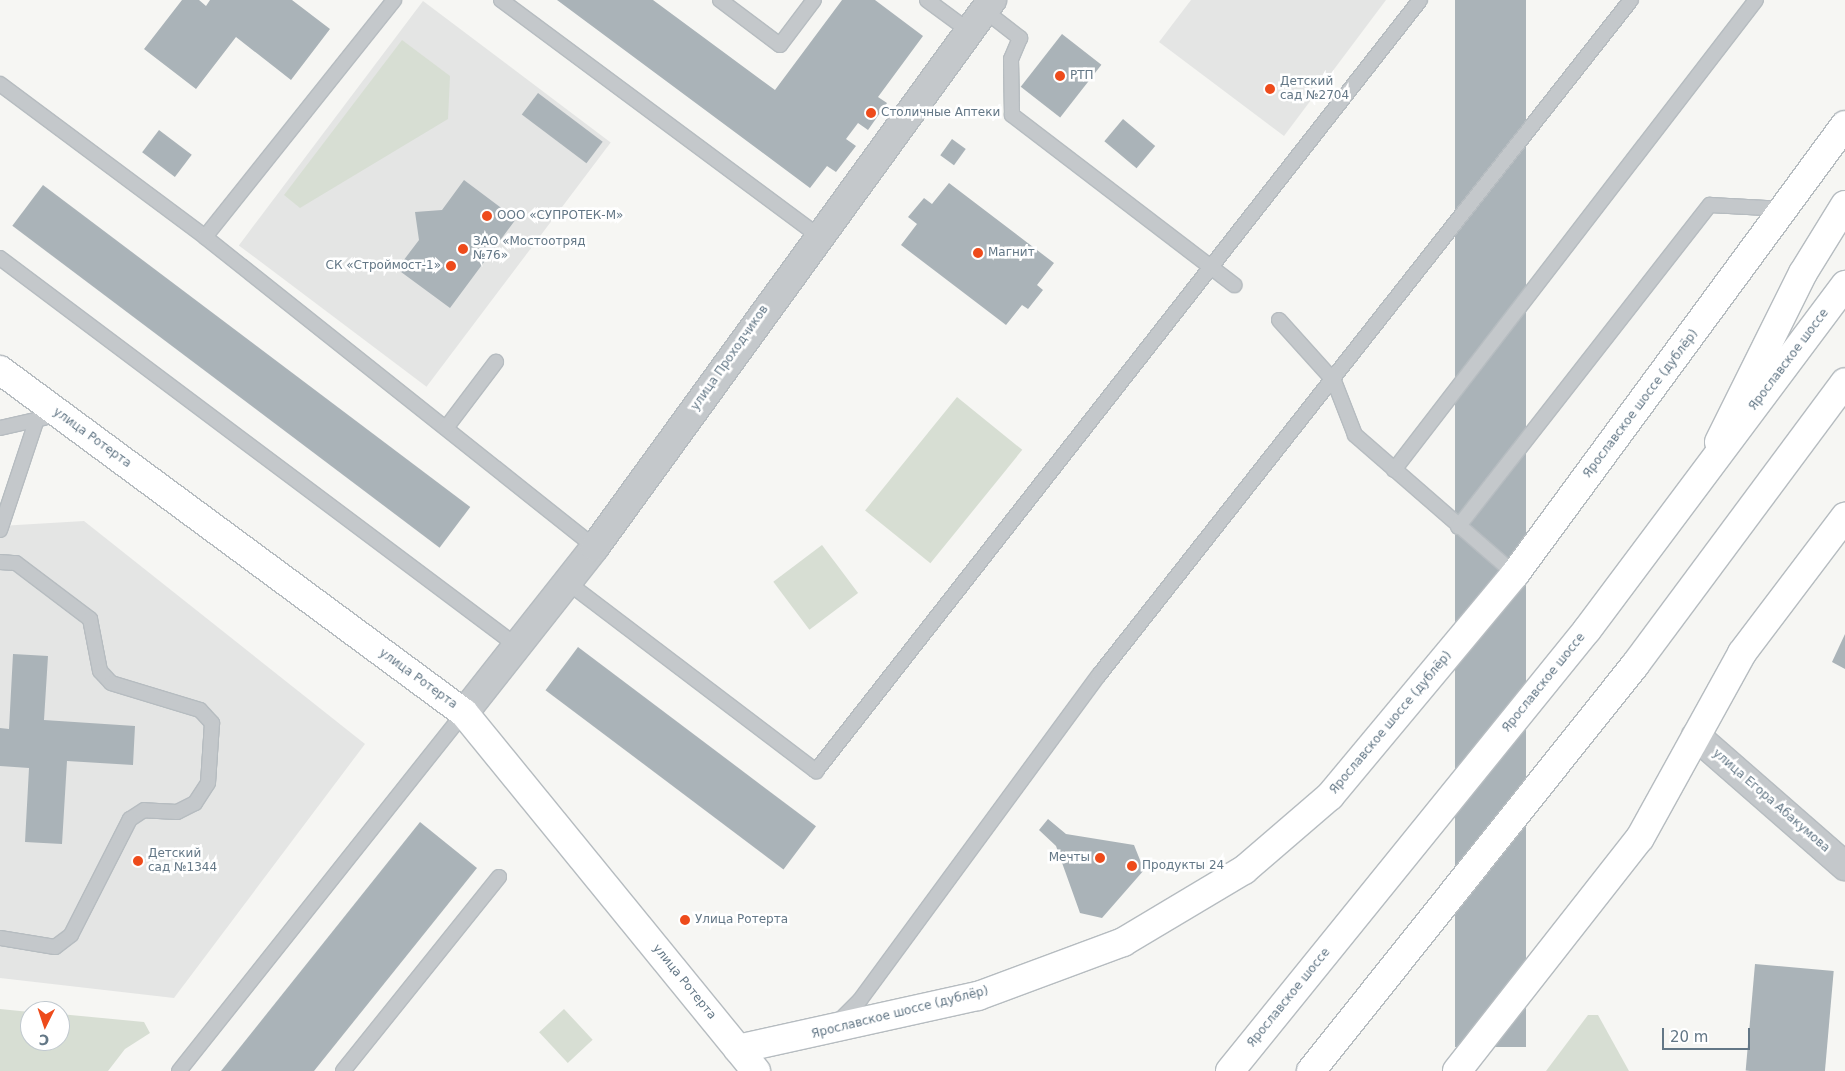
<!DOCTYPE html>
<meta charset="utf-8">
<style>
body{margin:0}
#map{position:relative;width:1845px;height:1071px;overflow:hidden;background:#f6f6f3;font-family:"DejaVu Sans",sans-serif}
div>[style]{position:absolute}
.built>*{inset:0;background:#e4e5e4;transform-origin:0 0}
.green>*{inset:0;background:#d7ded3;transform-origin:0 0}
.building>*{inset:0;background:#aab3b8;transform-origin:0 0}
.roads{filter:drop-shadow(1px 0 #b6bcc0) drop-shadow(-1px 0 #b6bcc0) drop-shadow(0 1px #b6bcc0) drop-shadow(0 -1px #b6bcc0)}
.lane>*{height:14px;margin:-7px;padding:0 7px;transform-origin:7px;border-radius:7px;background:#c4c8cb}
.street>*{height:28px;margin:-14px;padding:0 14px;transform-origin:14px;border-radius:14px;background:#c4c8cb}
.secondary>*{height:28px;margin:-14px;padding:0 14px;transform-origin:14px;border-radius:14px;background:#fff}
.primary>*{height:28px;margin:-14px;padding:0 14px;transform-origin:14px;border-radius:14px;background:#fff}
.dots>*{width:14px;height:14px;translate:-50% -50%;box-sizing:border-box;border:2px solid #fff;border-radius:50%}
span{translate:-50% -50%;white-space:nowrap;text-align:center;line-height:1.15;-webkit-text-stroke:5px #fff;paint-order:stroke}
.poi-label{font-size:12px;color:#637786}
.left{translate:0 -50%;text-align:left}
.right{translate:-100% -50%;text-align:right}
.street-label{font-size:12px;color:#637786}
.north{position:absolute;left:20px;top:1001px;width:50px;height:50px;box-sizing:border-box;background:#fff;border:1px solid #c1c9cf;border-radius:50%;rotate:184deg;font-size:14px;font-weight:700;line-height:20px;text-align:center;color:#637786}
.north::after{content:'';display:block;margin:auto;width:18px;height:22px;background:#ee4b1b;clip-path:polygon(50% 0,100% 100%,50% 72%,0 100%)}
.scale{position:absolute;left:1662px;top:1028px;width:88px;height:22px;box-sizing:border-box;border:2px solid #637786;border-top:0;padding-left:6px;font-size:15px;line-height:18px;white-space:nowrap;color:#637786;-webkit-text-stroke:4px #fff;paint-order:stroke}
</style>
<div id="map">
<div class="built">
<div style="clip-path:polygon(1191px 0,1386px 0,1284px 136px,1159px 42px)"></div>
<div style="left:423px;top:1px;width:235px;height:306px;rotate:37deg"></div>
<div style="clip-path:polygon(84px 521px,365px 744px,174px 998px,0 978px,0 526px)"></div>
</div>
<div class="green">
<div style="clip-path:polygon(402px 40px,450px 76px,448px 119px,300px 208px,284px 195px)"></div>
<div style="left:957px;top:397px;width:84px;height:146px;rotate:39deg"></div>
<div style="left:822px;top:545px;width:60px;height:61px;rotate:53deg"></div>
<div style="clip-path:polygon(0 1009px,30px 1012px,30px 1041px,60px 1041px,60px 1014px,144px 1022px,150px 1033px,125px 1049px,108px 1071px,0 1071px)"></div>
<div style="left:564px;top:1009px;width:42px;height:34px;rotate:47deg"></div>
<div style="clip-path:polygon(1588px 1015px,1598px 1015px,1629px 1071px,1546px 1071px)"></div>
</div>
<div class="building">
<div style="clip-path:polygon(182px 0,199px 0,206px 6px,210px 0,292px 0,330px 29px,291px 80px,236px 37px,196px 89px,144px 49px)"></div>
<div style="clip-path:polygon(557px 0,653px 0,775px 90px,842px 0,875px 0,923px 36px,878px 97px,887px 103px,868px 130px,858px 123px,846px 139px,856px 146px,836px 172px,827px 166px,810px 188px)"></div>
<div style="left:1455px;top:0;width:71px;height:1047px"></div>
<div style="left:1062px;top:34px;width:50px;height:67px;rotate:38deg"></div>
<div style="left:538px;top:93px;width:81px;height:27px;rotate:37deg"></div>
<div style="left:1123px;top:119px;width:42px;height:29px;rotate:40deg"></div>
<div style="left:159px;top:130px;width:41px;height:28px;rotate:37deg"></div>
<div style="left:952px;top:139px;width:17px;height:20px;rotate:36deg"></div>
<div style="clip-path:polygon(464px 180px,516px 219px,450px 308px,397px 269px,419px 240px,415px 212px,442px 210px)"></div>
<div style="clip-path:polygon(949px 183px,1054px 263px,1037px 285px,1043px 290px,1028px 309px,1022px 305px,1006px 325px,901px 245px,917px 224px,908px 217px,924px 198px,932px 204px)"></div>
<div style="left:43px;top:185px;width:535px;height:51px;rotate:37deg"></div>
<div style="clip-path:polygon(1845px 634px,1845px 669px,1832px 662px)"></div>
<div style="left:578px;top:647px;width:298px;height:54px;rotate:37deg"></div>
<div style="clip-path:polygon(13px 654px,48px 656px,44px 720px,135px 726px,133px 765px,67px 761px,62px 844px,25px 842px,29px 768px,0 766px,0 728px,9px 729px)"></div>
<div style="clip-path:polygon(1048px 819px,1066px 834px,1134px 845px,1144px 870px,1102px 918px,1080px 913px,1056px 846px,1039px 830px)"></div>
<div style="clip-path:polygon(420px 822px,477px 868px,314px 1071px,221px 1071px)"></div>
<div style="left:1755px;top:964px;width:79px;height:107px;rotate:5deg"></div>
</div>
<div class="roads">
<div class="lane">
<div style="left:501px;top:0;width:395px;rotate:36.6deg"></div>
<div style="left:720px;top:0;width:75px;rotate:36.9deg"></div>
<div style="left:780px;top:45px;width:56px;rotate:-52.9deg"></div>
<div style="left:927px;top:0;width:52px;rotate:36.4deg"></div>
<div style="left:984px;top:10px;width:46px;rotate:37.9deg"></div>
<div style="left:1020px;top:38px;width:23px;rotate:113deg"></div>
<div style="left:1011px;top:59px;width:56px;rotate:89deg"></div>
<div style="left:1012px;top:115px;width:280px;rotate:37.4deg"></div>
<div style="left:0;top:84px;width:256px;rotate:36.7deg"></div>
<div style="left:205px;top:237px;width:498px;rotate:38.5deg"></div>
<div style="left:205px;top:237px;width:303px;rotate:-51.4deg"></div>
<div style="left:0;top:258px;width:646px;rotate:36.89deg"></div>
<div style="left:1279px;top:320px;width:82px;rotate:48deg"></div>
<div style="left:1334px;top:381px;width:58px;rotate:68.7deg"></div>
<div style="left:1355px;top:435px;width:212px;rotate:41deg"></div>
<div style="left:0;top:428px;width:45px;rotate:-12.8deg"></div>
<div style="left:446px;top:428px;width:83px;rotate:-52.9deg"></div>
<div style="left:1394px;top:470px;width:593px;rotate:-52.4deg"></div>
<div style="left:1458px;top:527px;width:409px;rotate:-52deg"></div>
<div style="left:1710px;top:205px;width:75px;rotate:3.1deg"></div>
<div style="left:0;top:530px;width:117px;rotate:-71.6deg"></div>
<div style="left:0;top:562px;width:16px;rotate:4deg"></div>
<div style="left:16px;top:563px;width:93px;rotate:37.1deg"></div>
<div style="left:90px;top:619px;width:53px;rotate:79.1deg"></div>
<div style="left:100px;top:671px;width:16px;rotate:47deg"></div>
<div style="left:111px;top:683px;width:93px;rotate:16.9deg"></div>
<div style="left:200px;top:710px;width:18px;rotate:47deg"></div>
<div style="left:212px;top:723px;width:60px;rotate:93.8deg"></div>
<div style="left:208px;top:783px;width:24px;rotate:123deg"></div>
<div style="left:195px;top:803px;width:20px;rotate:153deg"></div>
<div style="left:177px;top:812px;width:33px;rotate:-177deg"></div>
<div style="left:144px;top:810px;width:17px;rotate:147deg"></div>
<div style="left:130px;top:819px;width:130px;rotate:117deg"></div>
<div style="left:71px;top:935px;width:20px;rotate:143deg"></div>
<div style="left:55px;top:947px;width:56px;rotate:-170.7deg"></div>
<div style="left:567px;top:582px;width:313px;rotate:37.2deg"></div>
<div style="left:816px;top:771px;width:979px;rotate:-51.92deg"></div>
<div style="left:838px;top:1022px;width:31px;rotate:-45deg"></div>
<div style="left:860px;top:1000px;width:403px;rotate:-53.7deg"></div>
<div style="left:1099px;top:675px;width:859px;rotate:-51.76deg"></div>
<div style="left:179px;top:1071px;width:458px;rotate:-51.5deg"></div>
<div style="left:343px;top:1071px;width:249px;rotate:-51.2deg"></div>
</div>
<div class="street">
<div style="left:464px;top:713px;width:211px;rotate:-51.7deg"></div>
<div style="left:595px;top:547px;width:676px;rotate:-54.03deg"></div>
<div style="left:1696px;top:736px;width:198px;rotate:41.1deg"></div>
</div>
<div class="secondary">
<div style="left:0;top:370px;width:577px;rotate:36.47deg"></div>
<div style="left:464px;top:713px;width:462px;rotate:50.8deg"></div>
<div style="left:1719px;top:442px;width:189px;rotate:-63.6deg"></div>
<div style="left:1803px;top:273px;width:80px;rotate:-58.3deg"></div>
<div style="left:738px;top:1049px;width:246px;rotate:-12.5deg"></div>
<div style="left:978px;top:996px;width:155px;rotate:-20.4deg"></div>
<div style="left:1123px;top:942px;width:141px;rotate:-30.8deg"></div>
<div style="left:1244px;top:870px;width:113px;rotate:-40.7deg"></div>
<div style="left:1330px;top:796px;width:289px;rotate:-50.2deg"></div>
<div style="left:1515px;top:574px;width:557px;rotate:-53.69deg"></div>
<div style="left:1457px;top:1071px;width:296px;rotate:-51.9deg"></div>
<div style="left:1640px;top:838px;width:211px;rotate:-61.1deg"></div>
<div style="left:1742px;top:653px;width:171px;rotate:-52.9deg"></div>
</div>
<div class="primary">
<div style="left:1230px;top:1071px;width:567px;rotate:-51.01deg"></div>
<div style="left:1587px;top:630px;width:431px;rotate:-53.2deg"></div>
<div style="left:1311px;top:1071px;width:519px;rotate:-51.41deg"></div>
<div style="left:1635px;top:665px;width:352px;rotate:-53.4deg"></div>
</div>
</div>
<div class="dots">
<div style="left:1060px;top:76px;background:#ee4b1b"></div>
<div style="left:1270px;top:89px;background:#ee4b1b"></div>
<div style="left:871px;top:113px;background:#ee4b1b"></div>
<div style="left:487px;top:216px;background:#ee4b1b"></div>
<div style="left:463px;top:249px;background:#ee4b1b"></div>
<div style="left:978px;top:253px;background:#ee4b1b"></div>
<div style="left:451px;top:266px;background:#ee4b1b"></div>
<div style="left:1100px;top:858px;background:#ee4b1b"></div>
<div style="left:138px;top:861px;background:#ee4b1b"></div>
<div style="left:1132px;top:866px;background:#ee4b1b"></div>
<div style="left:685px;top:920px;background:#ee4b1b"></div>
</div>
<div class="poi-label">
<span class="left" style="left:1070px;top:76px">РТП</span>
<span class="left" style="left:1280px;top:89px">Детский<br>сад №2704</span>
<span class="left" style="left:881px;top:113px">Столичные Аптеки</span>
<span class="left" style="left:497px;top:216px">ООО «СУПРОТЕК-М»</span>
<span class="left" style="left:473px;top:249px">ЗАО «Мостоотряд<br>№76»</span>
<span class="left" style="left:988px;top:253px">Магнит</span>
<span class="right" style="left:441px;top:266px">СК «Строймост-1»</span>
<span class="left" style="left:148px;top:861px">Детский<br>сад №1344</span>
<span class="right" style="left:1090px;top:858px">Мечты</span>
<span class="left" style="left:1142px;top:866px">Продукты 24</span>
<span class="left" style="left:695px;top:920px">Улица Ротерта</span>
</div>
<div class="street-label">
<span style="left:730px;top:358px;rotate:-55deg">улица Проходчиков</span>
<span style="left:1789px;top:360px;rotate:-53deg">Ярославское шоссе</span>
<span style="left:1641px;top:404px;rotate:-53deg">Ярославское шоссе (дублёр)</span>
<span style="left:92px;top:438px;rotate:36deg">улица Ротерта</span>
<span style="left:418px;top:679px;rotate:36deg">улица Ротерта</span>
<span style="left:1544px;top:683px;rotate:-51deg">Ярославское шоссе</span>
<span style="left:1391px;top:723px;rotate:-50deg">Ярославское шоссе (дублёр)</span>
<span style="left:1771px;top:801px;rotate:41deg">улица Егора Абакумова</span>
<span style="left:684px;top:982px;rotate:51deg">улица Ротерта</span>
<span style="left:1289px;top:998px;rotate:-51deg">Ярославское шоссе</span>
<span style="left:900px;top:1013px;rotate:-14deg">Ярославское шоссе (дублёр)</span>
</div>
<div class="north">С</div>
<div class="scale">20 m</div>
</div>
